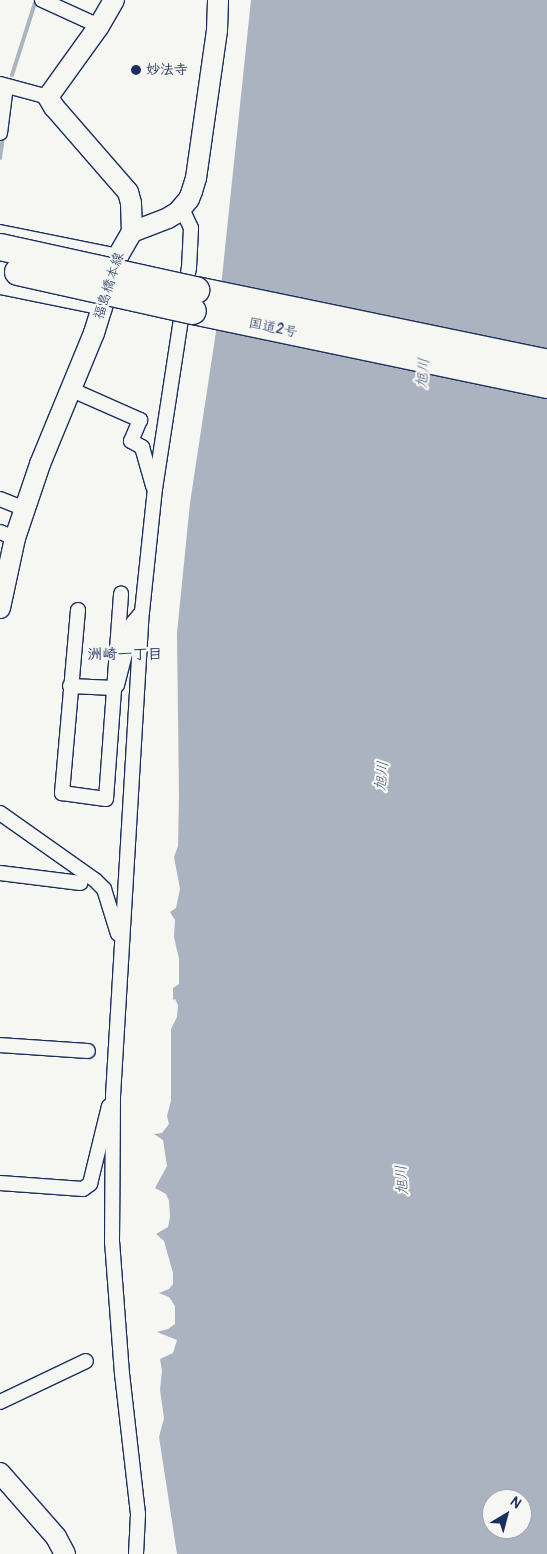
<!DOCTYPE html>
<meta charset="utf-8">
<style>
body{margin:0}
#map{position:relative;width:547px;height:1554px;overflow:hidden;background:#f6f6f2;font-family:Pangolin,"Klee One",sans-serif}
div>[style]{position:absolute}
.water>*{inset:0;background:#abb2c0}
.stream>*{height:4px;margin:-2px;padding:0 2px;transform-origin:2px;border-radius:2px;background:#abb2c0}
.roads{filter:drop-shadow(1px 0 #1b2f5e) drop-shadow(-1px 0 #1b2f5e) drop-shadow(0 1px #1b2f5e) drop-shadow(0 -1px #1b2f5e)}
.street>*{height:14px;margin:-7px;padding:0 7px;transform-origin:7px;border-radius:7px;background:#f6f6f2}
.secondary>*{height:20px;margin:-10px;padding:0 10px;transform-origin:10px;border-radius:10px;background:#f6f6f2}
.highway>*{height:26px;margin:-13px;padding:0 13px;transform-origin:13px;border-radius:13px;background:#f6f6f2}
.bridges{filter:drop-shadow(1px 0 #1b2f5e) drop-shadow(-1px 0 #1b2f5e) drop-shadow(0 1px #1b2f5e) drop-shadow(0 -1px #1b2f5e)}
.highway-bridge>*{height:26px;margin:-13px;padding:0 13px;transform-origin:13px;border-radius:13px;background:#f6f6f2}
.dots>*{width:14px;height:14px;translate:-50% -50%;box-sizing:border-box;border:2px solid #f6f6f2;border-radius:50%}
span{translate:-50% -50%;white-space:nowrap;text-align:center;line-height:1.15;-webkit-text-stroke:4.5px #f6f6f2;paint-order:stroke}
.poi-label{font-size:14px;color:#1b2f5e;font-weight:700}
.left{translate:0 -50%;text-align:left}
.street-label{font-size:14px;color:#1b2f5e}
.water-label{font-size:15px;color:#46567b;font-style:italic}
.neighbourhood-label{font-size:15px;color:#1b2f5e;font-weight:700}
.north{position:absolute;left:482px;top:1489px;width:50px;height:50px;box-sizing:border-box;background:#f6f6f2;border:1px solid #9ea6b7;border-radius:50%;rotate:37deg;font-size:14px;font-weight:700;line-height:20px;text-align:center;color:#1b2f5e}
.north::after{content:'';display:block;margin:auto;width:18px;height:22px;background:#1b2f5e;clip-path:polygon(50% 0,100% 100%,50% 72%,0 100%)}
</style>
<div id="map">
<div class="water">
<div style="clip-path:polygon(evenodd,251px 0,547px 0,547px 1554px,177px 1554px,159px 1437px,164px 1418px,160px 1390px,162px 1371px,160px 1359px,173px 1353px,177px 1340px,157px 1332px,168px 1329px,175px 1324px,175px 1306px,169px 1297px,159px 1293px,169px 1289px,173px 1284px,173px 1273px,164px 1241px,156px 1234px,168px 1227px,170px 1217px,169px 1201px,166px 1194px,155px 1188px,167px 1166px,163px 1140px,154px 1134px,162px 1133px,169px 1124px,167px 1116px,171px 1101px,171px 1029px,177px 1017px,178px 1005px,175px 999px,173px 1000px,173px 988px,179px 984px,179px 959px,174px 937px,175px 920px,170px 912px,176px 908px,180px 889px,174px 857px,178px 846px,179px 796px,177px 633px,190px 503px,217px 325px,251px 0,492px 1499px,522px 1499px,522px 1529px,492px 1529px,492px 1499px)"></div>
</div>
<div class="stream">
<div style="left:12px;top:75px;width:79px;rotate:-72.3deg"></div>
<div style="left:0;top:158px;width:22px;rotate:-82deg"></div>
</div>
<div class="roads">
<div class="street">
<div style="left:42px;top:0;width:63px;rotate:24.5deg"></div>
<div style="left:0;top:84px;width:50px;rotate:15.2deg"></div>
<div style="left:0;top:133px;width:47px;rotate:-82.7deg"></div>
<div style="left:0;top:232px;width:120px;rotate:11.5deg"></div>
<div style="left:0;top:287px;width:105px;rotate:11.5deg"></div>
<div style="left:70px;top:389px;width:77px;rotate:23.9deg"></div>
<div style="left:140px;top:420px;width:23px;rotate:113deg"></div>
<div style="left:131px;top:441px;width:13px;rotate:29deg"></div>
<div style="left:142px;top:447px;width:41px;rotate:74.2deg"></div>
<div style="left:0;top:499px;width:27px;rotate:22deg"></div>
<div style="left:0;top:532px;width:16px;rotate:22deg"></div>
<div style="left:78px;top:610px;width:184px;rotate:95deg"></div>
<div style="left:62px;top:793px;width:44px;rotate:7.8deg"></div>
<div style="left:106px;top:799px;width:206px;rotate:-85.8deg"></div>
<div style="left:70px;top:686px;width:44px;rotate:2.6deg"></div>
<div style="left:114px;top:688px;width:4px;rotate:-45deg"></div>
<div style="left:117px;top:685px;width:64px;rotate:-75.5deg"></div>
<div style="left:133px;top:623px;width:14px;rotate:-51deg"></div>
<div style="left:0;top:813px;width:116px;rotate:35.2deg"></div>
<div style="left:95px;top:880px;width:13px;rotate:45deg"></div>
<div style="left:104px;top:889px;width:47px;rotate:72.7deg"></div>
<div style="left:0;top:873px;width:81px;rotate:7.1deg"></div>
<div style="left:0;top:1045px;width:88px;rotate:3.9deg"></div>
<div style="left:0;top:1183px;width:83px;rotate:4.1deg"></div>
<div style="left:83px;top:1189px;width:9px;rotate:-36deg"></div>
<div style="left:90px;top:1184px;width:80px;rotate:-76.3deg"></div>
<div style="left:0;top:1402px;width:95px;rotate:-25.5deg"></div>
<div style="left:136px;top:1554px;width:40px;rotate:-87.1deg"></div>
<div style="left:138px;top:1514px;width:141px;rotate:-96.5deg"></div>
<div style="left:122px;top:1374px;width:132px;rotate:-94.3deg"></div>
<div style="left:112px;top:1242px;width:146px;rotate:-89.6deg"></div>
<div style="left:113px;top:1096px;width:485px;rotate:-86.6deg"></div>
<div style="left:142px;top:612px;width:124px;rotate:-84deg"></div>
<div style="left:155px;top:489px;width:224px;rotate:-81.3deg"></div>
<div style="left:189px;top:268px;width:40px;rotate:-87.1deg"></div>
<div style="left:191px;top:228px;width:21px;rotate:-115deg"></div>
</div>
<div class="secondary">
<div style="left:132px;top:232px;width:39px;rotate:-21deg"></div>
<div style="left:168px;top:218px;width:12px;rotate:-31deg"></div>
<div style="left:178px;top:212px;width:17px;rotate:-50deg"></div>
<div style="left:189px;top:199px;width:9px;rotate:-69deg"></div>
<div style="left:192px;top:191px;width:14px;rotate:-73deg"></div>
<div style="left:196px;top:178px;width:149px;rotate:-81.9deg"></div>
<div style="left:217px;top:30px;width:30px;rotate:-88deg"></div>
<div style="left:0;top:608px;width:72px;rotate:-77.9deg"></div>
<div style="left:15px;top:538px;width:78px;rotate:-71.3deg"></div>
<div style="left:40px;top:464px;width:142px;rotate:-67.6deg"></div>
<div style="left:94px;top:333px;width:81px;rotate:-72.7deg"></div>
<div style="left:118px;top:256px;width:28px;rotate:-60deg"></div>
<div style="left:132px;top:232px;width:29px;rotate:-92deg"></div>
<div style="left:131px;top:203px;width:11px;rotate:-105deg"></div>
<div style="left:128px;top:192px;width:113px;rotate:-131deg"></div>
<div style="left:54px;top:107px;width:12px;rotate:-121deg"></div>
<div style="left:48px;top:97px;width:87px;rotate:-54.3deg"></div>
<div style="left:99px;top:26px;width:30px;rotate:-60deg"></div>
<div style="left:0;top:1473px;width:85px;rotate:48.8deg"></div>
<div style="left:56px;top:1537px;width:19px;rotate:62deg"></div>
</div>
<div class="highway">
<div style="left:0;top:267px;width:19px;rotate:16deg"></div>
<div style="left:196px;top:290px;width:359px;rotate:11.7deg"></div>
<div style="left:193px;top:311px;width:362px;rotate:11.8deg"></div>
</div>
</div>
<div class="bridges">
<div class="highway-bridge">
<div style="left:0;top:247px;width:201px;rotate:12.4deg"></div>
<div style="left:18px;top:272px;width:179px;rotate:12.6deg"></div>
</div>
</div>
<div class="dots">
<div style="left:136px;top:70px;background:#1b2f5e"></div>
</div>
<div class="poi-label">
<span class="left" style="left:146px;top:70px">妙法寺</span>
</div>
<div class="street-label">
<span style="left:109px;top:286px;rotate:-72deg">福島橋本線</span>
<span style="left:273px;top:328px;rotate:12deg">国道2号</span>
</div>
<div class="water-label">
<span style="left:423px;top:373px;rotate:-84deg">旭川</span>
<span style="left:382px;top:776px;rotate:-84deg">旭川</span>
<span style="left:402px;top:1180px;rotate:-93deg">旭川</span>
</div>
<div class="neighbourhood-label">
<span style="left:125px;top:655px">洲崎一丁目</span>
</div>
<div class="north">N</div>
</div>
